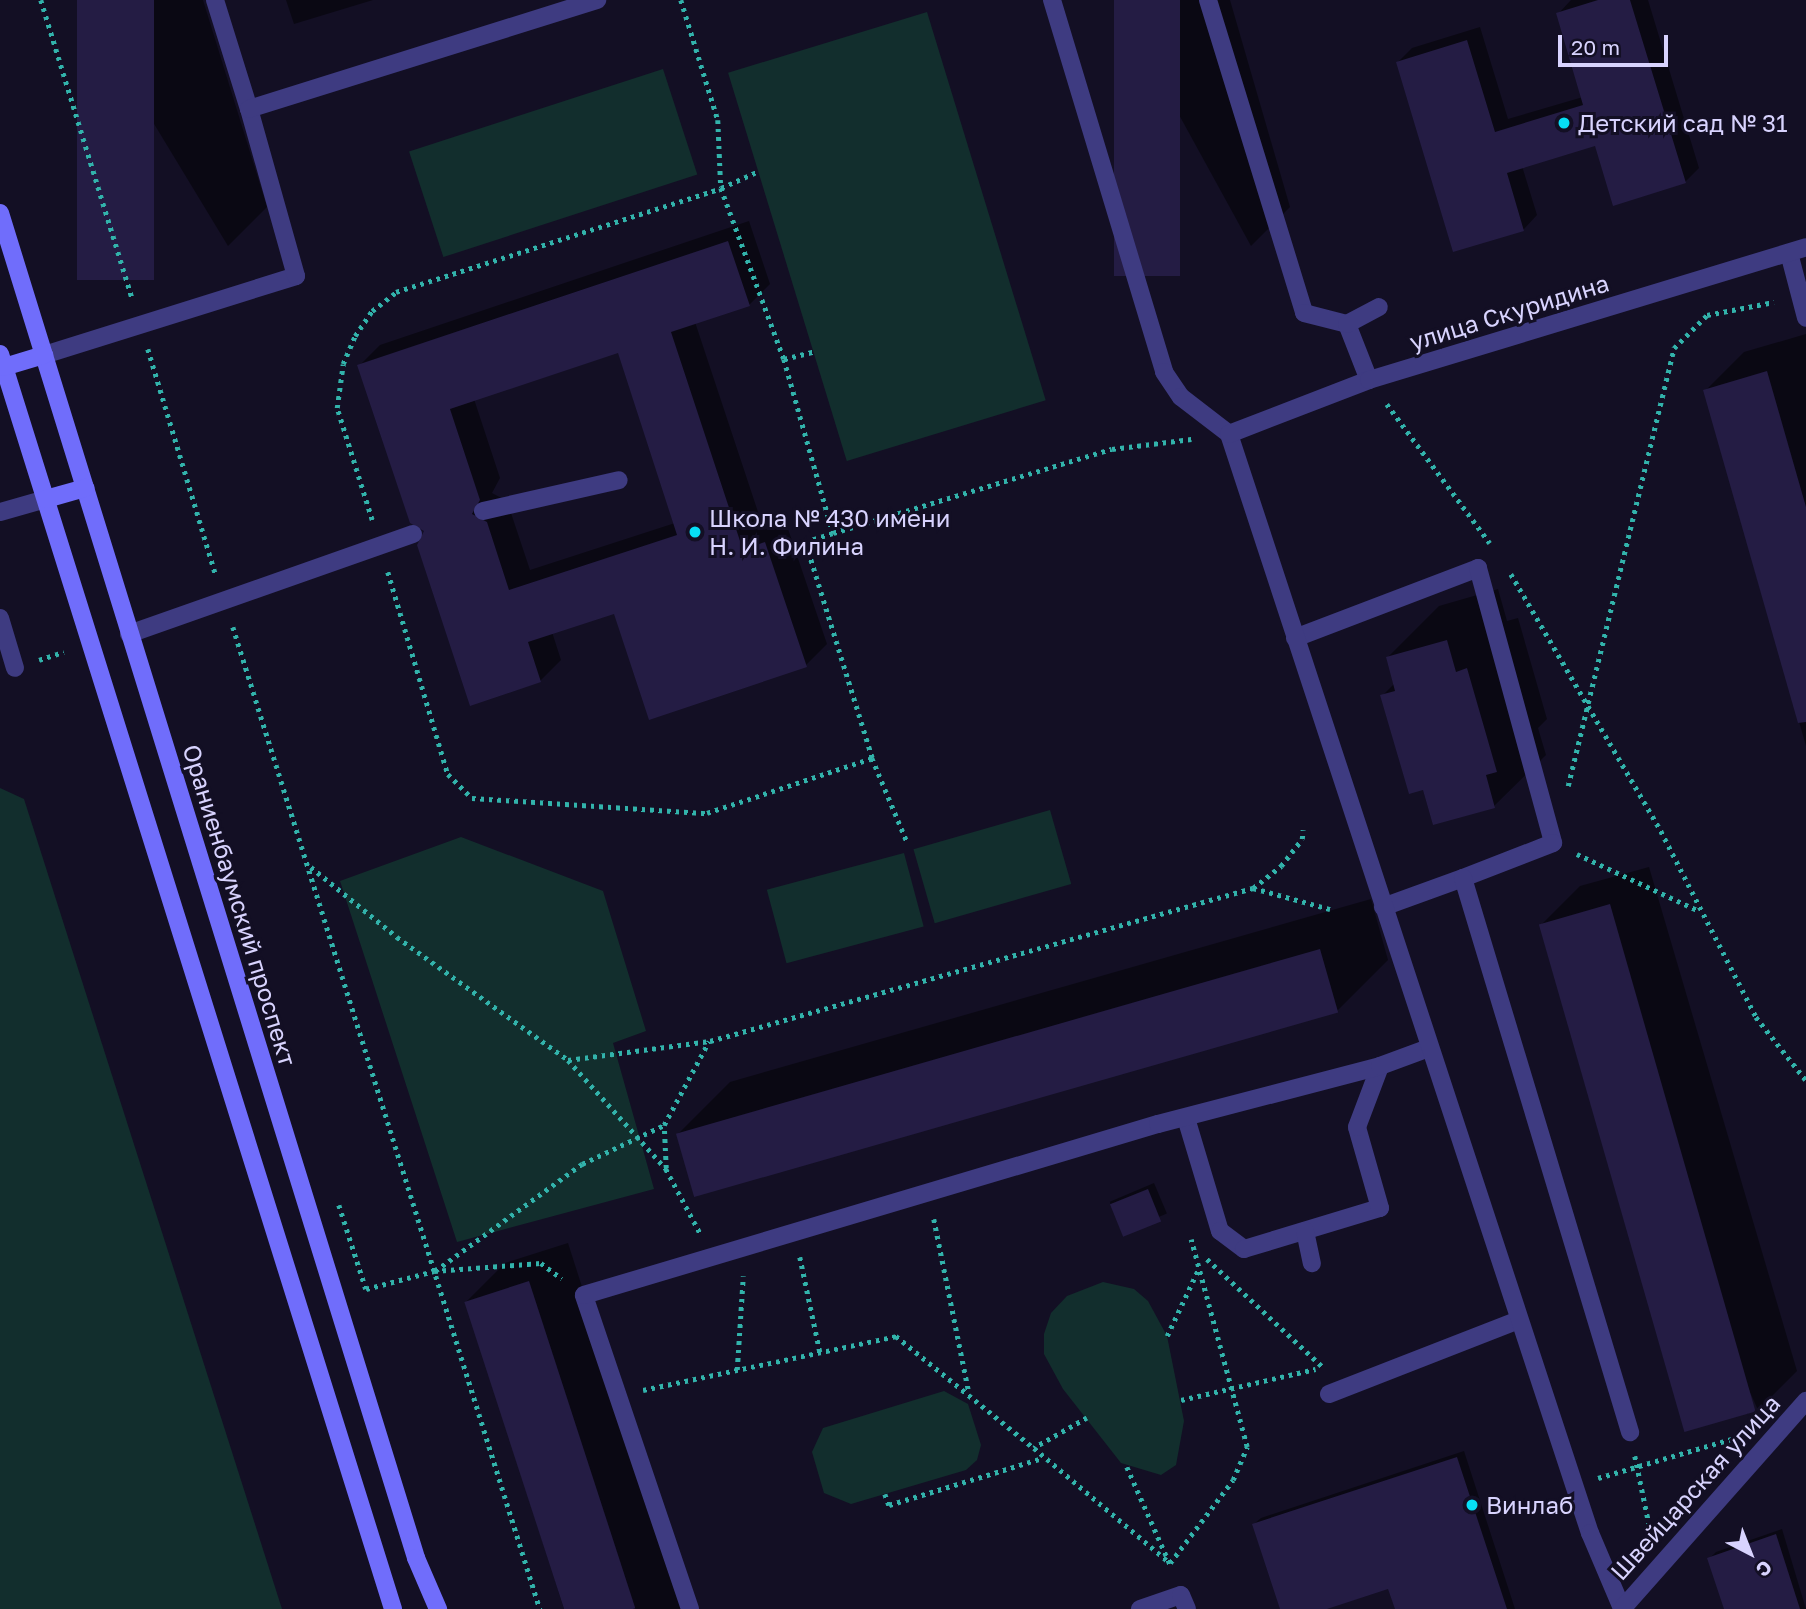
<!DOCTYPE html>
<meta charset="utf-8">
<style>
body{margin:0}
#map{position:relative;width:1806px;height:1609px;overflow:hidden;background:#130f24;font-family:"Golos Text",sans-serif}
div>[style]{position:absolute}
.green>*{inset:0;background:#122e2d;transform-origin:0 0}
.shadow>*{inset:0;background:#0007;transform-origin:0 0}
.building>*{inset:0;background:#241c44;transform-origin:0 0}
.path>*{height:4.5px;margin-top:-2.25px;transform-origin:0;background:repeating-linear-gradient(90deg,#32b3ab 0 3.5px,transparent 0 8.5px)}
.service>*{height:18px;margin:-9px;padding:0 9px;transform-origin:9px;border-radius:9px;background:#3e3b81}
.minor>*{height:18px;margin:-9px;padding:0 9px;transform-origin:9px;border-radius:9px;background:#3e3b81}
.tertiary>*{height:18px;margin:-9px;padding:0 9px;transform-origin:9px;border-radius:9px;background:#3e3b81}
.secondary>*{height:18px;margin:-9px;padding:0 9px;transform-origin:9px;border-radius:9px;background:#706dfb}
.dots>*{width:19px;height:19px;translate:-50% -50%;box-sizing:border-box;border:4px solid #130f24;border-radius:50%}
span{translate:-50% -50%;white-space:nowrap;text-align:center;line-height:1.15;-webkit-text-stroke:6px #130f24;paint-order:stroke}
.poi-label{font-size:24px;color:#d8d3fe}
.left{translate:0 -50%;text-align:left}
.street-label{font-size:24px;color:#d8d3fe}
.north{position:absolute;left:1715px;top:1518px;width:70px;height:70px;-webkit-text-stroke:5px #130f24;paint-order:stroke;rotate:138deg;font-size:19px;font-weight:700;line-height:28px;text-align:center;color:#d8d3fe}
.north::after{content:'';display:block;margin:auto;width:24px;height:32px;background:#d8d3fe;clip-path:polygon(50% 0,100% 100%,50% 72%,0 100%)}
.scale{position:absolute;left:1558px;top:35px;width:110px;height:32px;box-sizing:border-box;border:4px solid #d8d3fe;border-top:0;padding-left:9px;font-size:21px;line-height:24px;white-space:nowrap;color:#d8d3fe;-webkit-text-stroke:5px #130f24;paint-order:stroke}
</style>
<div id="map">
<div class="green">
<div style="left:927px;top:12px;width:406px;height:208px;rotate:73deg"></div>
<div style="left:663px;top:69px;width:111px;height:267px;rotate:72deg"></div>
<div style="clip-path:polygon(0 788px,24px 799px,282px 1609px,0 1609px)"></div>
<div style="left:1050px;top:810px;width:77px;height:142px;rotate:74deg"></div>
<div style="clip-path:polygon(461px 837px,603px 891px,646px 1031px,613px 1043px,654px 1189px,457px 1242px,340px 881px)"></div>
<div style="left:904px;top:853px;width:76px;height:142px;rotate:75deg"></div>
<div style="clip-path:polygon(1103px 1282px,1134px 1289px,1148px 1301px,1167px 1336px,1184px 1421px,1176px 1465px,1161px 1475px,1121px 1463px,1063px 1389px,1044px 1354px,1044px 1334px,1051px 1313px,1067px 1296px)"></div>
<div style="clip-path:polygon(944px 1391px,968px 1404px,981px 1445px,977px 1460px,966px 1470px,851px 1504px,824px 1493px,812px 1452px,823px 1428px)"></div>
</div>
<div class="shadow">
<div style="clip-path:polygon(79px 0,203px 0,267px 207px,228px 246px)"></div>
<div style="clip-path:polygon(286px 0,373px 0,294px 24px)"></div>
<div style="clip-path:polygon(1116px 0,1230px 0,1290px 207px,1251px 246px)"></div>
<div style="clip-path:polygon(1571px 0,1648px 0,1699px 168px,1685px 182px,1596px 144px,1522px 166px,1537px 215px,1524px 229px,1455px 250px,1398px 62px,1412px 48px,1480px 27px,1508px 119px,1583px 97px,1558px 14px)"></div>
<div style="clip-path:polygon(evenodd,749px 221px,770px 284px,749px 305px,695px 322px,764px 530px,786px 523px,827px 644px,806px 665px,615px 611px,552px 632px,561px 660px,540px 681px,426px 530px,359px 366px,380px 345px,749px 221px,619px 351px,675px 523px,530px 570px,507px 501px,492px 493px,500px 478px,474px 399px,619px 351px)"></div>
<div style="clip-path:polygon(1806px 334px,1806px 746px,1705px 391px,1744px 352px)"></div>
<div style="clip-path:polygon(1498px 589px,1507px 621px,1518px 618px,1547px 719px,1538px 728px,1546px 755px,1494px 806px,1424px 788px,1382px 696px,1395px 683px,1388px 657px,1439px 606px)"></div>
<div style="clip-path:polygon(1649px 867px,1797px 1371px,1758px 1410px,1541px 925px,1580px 886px)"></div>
<div style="clip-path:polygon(1371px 899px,1388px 960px,1337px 1011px,678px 1134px,730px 1082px)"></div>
<div style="left:1154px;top:1183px;width:33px;height:48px;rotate:67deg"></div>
<div style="clip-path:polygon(568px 1243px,685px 1609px,564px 1609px,466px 1302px,505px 1263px)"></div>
<div style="clip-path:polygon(1464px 1451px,1515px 1609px,1396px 1609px,1389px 1587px,1321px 1609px,1282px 1609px,1254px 1524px,1261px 1518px)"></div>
<div style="clip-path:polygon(1782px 1529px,1806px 1609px,1726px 1609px,1709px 1559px,1716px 1552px)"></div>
</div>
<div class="building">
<div style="left:77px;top:0;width:77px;height:280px"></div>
<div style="left:1114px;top:0;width:66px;height:276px"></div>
<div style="clip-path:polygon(1598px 0,1630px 0,1686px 183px,1613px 206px,1595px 146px,1507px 173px,1524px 231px,1453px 252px,1396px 62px,1467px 40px,1495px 132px,1583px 105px,1556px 13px)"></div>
<div style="clip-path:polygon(evenodd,728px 241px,750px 306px,671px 332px,743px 550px,765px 542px,807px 667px,649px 720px,614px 614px,528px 642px,541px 682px,470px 706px,417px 545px,424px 531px,410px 523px,357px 365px,728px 241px,618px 353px,677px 535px,509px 590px,487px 522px,472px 514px,480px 500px,450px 409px,618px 353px)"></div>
<div style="clip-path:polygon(1767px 371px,1806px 507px,1806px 722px,1798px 723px,1703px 390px)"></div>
<div style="clip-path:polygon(1447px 640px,1456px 672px,1467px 668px,1497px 772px,1486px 775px,1495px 808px,1433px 825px,1423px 790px,1409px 794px,1380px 695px,1395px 691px,1386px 657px)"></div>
<div style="left:1610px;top:904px;width:528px;height:74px;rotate:74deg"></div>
<div style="left:1320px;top:949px;width:66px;height:670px;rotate:74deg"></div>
<div style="left:1148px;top:1189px;width:35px;height:41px;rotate:68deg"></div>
<div style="left:529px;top:1281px;width:344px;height:68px;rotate:72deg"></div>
<div style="clip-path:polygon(1457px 1457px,1507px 1609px,1395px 1609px,1388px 1589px,1327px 1609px,1280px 1609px,1252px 1524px)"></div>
<div style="clip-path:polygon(1776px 1534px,1800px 1609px,1724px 1609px,1707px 1558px)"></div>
</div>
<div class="path">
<div style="left:41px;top:0;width:314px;rotate:73deg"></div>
<div style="left:681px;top:0;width:126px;rotate:72.9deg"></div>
<div style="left:718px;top:120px;width:68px;rotate:87.5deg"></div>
<div style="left:721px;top:188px;width:182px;rotate:69.8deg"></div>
<div style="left:784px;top:359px;width:181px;rotate:74.3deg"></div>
<div style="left:833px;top:533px;width:291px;rotate:-16.8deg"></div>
<div style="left:1112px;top:449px;width:80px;rotate:-7.2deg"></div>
<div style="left:148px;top:349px;width:236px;rotate:73.3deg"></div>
<div style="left:784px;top:359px;width:33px;rotate:-14deg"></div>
<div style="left:1387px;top:404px;width:173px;rotate:53.5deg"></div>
<div style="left:372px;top:520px;width:117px;rotate:-107.4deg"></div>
<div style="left:337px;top:408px;width:44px;rotate:-82.2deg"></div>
<div style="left:343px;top:364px;width:30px;rotate:-67deg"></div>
<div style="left:355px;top:336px;width:30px;rotate:-56deg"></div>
<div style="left:372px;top:311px;width:31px;rotate:-38deg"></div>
<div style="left:396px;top:292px;width:341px;rotate:-17.7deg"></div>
<div style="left:721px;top:188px;width:42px;rotate:-24.1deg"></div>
<div style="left:388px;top:572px;width:211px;rotate:73.5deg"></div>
<div style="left:448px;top:774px;width:34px;rotate:45deg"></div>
<div style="left:472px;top:798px;width:235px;rotate:3.7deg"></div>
<div style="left:707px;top:813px;width:174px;rotate:-18.4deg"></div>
<div style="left:872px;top:758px;width:226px;rotate:-107.2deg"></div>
<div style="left:805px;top:542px;width:29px;rotate:-18deg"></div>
<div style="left:1511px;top:574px;width:298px;rotate:59.7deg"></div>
<div style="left:1661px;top:831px;width:209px;rotate:62.9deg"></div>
<div style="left:1756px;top:1017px;width:80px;rotate:51.6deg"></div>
<div style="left:233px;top:627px;width:1029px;rotate:72.64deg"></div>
<div style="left:39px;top:660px;width:26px;rotate:-18deg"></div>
<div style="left:872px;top:758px;width:93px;rotate:67.3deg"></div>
<div style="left:1568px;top:786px;width:451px;rotate:-76.4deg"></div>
<div style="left:1674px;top:348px;width:47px;rotate:-45deg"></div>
<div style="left:1707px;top:315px;width:68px;rotate:-11deg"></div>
<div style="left:1577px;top:854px;width:135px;rotate:25deg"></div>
<div style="left:311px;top:867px;width:111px;rotate:39.1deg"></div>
<div style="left:397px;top:937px;width:211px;rotate:35.7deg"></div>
<div style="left:568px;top:1060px;width:147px;rotate:48deg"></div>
<div style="left:666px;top:1169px;width:72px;rotate:62deg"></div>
<div style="left:1253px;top:888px;width:36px;rotate:-38deg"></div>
<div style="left:1281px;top:866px;width:34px;rotate:-52deg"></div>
<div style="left:1302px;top:839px;width:9px;rotate:-84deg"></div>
<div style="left:568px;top:1060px;width:143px;rotate:-7.6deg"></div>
<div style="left:710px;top:1041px;width:564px;rotate:-15.74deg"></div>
<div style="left:1253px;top:888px;width:80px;rotate:15.3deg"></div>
<div style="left:666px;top:1168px;width:43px;rotate:-92.7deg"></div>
<div style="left:664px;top:1125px;width:95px;rotate:-61.8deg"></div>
<div style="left:339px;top:1205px;width:88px;rotate:72.2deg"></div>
<div style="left:366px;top:1289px;width:70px;rotate:-14.8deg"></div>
<div style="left:434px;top:1271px;width:107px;rotate:-4.3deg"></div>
<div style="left:541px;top:1263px;width:26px;rotate:37deg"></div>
<div style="left:934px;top:1219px;width:177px;rotate:78.6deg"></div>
<div style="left:800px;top:1257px;width:97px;rotate:78.1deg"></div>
<div style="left:1207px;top:1259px;width:158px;rotate:43deg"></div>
<div style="left:435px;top:1271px;width:182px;rotate:-36.1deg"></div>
<div style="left:582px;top:1164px;width:91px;rotate:-25.4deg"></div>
<div style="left:1167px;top:1336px;width:75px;rotate:-64.8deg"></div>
<div style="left:737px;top:1370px;width:94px;rotate:-86.3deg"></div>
<div style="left:643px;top:1390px;width:259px;rotate:-12deg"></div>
<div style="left:896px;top:1336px;width:178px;rotate:39.1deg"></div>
<div style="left:1181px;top:1400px;width:138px;rotate:-13deg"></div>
<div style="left:1087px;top:1418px;width:61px;rotate:150.5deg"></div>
<div style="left:1034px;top:1448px;width:178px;rotate:40.2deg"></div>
<div style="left:1635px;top:1456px;width:79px;rotate:78.3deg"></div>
<div style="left:1127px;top:1467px;width:106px;rotate:66.1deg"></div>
<div style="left:1598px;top:1478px;width:143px;rotate:-16.3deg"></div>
<div style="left:885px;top:1494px;width:12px;rotate:70deg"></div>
<div style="left:889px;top:1505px;width:161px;rotate:-17deg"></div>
<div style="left:1170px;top:1563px;width:104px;rotate:-52.8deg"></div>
<div style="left:1233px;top:1480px;width:36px;rotate:-67deg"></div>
<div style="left:1247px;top:1447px;width:215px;rotate:-105.1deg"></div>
</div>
<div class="service">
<div style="left:215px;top:0;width:114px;rotate:72.7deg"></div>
<div style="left:1208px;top:0;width:327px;rotate:72.9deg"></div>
<div style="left:1304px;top:313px;width:44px;rotate:14.3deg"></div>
<div style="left:1347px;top:324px;width:60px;rotate:68.6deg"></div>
<div style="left:1789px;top:253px;width:67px;rotate:75.3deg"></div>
<div style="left:1347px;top:324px;width:36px;rotate:-28deg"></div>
<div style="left:44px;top:355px;width:264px;rotate:-17.4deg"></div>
<div style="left:296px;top:276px;width:173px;rotate:-105.7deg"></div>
<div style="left:249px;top:109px;width:365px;rotate:-17.4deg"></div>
<div style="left:483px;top:511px;width:139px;rotate:-12.8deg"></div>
<div style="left:0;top:512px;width:48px;rotate:-15.8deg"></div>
<div style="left:0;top:618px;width:52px;rotate:73.3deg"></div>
<div style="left:129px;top:634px;width:301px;rotate:-19.4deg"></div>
<div style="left:1295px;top:638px;width:196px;rotate:-20.9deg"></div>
<div style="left:1478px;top:568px;width:285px;rotate:74.7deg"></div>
<div style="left:1553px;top:843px;width:97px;rotate:158.7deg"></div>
<div style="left:1383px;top:907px;width:85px;rotate:-19.9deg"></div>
<div style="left:1463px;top:878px;width:579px;rotate:73.22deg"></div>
<div style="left:1186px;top:1118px;width:118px;rotate:73.3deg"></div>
<div style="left:1220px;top:1231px;width:30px;rotate:37deg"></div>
<div style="left:1244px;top:1249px;width:142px;rotate:-16.8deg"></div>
<div style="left:1380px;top:1208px;width:84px;rotate:-105.9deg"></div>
<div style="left:1357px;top:1127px;width:65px;rotate:-69.3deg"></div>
<div style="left:1305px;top:1231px;width:33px;rotate:78deg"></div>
<div style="left:1329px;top:1394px;width:204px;rotate:-21.3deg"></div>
<div style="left:690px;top:1609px;width:331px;rotate:-108.7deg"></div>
<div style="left:584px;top:1295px;width:599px;rotate:-16.59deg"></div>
<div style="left:1158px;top:1124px;width:229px;rotate:-14.6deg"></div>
<div style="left:1380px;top:1066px;width:52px;rotate:-20.2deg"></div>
<div style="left:1140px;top:1609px;width:43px;rotate:-18.9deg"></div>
<div style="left:1181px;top:1595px;width:15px;rotate:67deg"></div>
</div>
<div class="minor">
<div style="left:1052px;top:0;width:388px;rotate:73.2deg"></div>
<div style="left:1164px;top:372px;width:30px;rotate:56deg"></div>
<div style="left:1181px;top:397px;width:61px;rotate:37.6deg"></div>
<div style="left:1229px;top:434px;width:1157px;rotate:71.82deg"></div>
<div style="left:1590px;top:1533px;width:79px;rotate:67deg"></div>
<div style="left:1229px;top:434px;width:150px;rotate:-21.1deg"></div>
<div style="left:1369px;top:380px;width:457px;rotate:-16.9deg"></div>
</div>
<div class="tertiary">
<div style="left:1622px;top:1609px;width:278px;rotate:-48.5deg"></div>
</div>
<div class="secondary">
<div style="left:0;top:213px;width:1408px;rotate:72.81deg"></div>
<div style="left:416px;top:1558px;width:56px;rotate:66.7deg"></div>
<div style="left:0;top:354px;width:1315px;rotate:72.61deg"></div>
<div style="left:4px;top:367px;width:42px;rotate:-16.7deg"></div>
<div style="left:46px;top:499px;width:41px;rotate:-15.8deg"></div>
</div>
<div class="dots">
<div style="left:1564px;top:123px;background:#07def6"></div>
<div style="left:695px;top:532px;background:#07def6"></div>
<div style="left:1472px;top:1505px;background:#07def6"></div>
</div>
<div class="poi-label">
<span class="left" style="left:1578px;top:123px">Детский сад № 31</span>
<span class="left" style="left:709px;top:532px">Школа № 430 имени<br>Н. И. Филина</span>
<span class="left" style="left:1486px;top:1505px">Винлаб</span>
</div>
<div class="street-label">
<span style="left:1509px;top:312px;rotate:-17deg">улица Скуридина</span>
<span style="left:240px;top:905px;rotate:73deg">Ораниенбаумский проспект</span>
<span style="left:1695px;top:1487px;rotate:-48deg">Швейцарская улица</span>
</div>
<div class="north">С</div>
<div class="scale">20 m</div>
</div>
